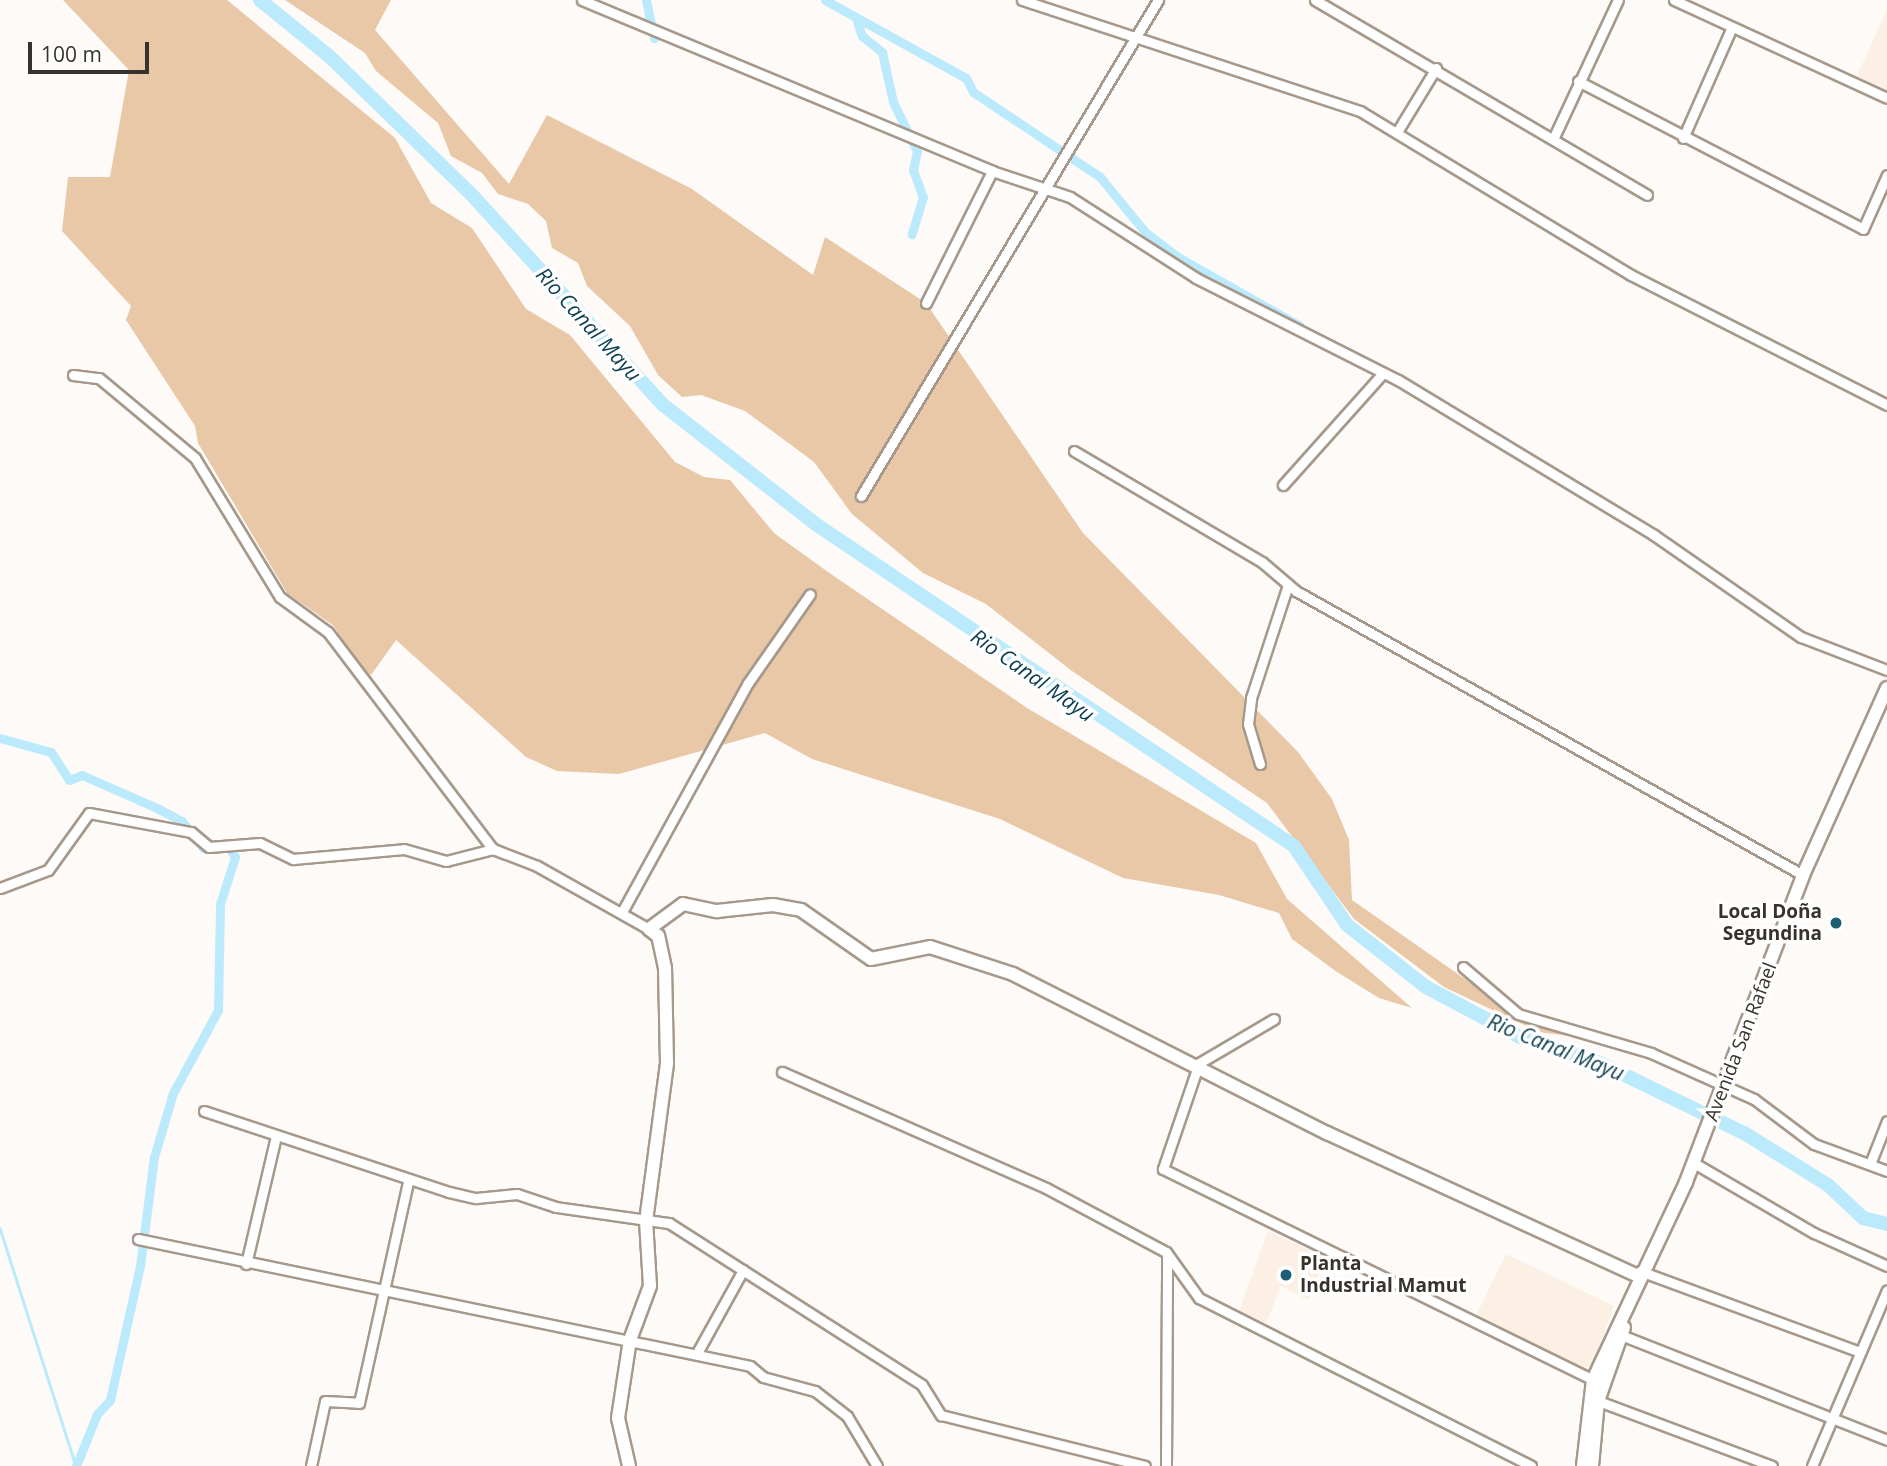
<!DOCTYPE html>
<meta charset="utf-8">
<style>
body{margin:0}
#map{position:relative;width:1887px;height:1466px;overflow:hidden;background:#fdfaf7;font-family:"Open Sans",sans-serif}
div>[style]{position:absolute}
.built>*{inset:0;background:#fcefe3}
.green>*{inset:0;background:#e8c8a7}
.stream>*{height:2.5px;margin:-1.25px;padding:0 1.25px;transform-origin:1.25px;border-radius:1.25px;background:#bceafd}
.canal>*{height:9px;margin:-4.5px;padding:0 4.5px;transform-origin:4.5px;border-radius:4.5px;background:#bceafd}
.river>*{height:14px;margin:-7px;padding:0 7px;transform-origin:7px;border-radius:7px;background:#bceafd}
.roads{filter:drop-shadow(2px 0 #a6998b) drop-shadow(-2px 0 #a6998b) drop-shadow(0 2px #a6998b) drop-shadow(0 -2px #a6998b)}
.street>*{height:9px;margin:-4.5px;padding:0 4.5px;transform-origin:4.5px;border-radius:4.5px;background:#fff}
.secondary>*{height:12px;margin:-6px;padding:0 6px;transform-origin:6px;border-radius:6px;background:#fff}
.dots>*{width:19px;height:19px;translate:-50% -50%;box-sizing:border-box;border:4px solid #fff;border-radius:50%}
span{translate:-50% -50%;white-space:nowrap;text-align:center;line-height:1.15;-webkit-text-stroke:7px #fff;paint-order:stroke}
.poi-label{font-size:19px;color:#37322c;font-weight:700}
.right{translate:-100% -50%;text-align:right}
.left{translate:0 -50%;text-align:left}
.street-label{font-size:19px;color:#37322c}
.water-label{font-size:21px;color:#0c3f50;font-style:italic}
.scale{position:absolute;left:28px;top:42px;width:121px;height:32px;box-sizing:border-box;border:4px solid #37322c;border-top:0;padding-left:9px;font-size:21px;line-height:24px;white-space:nowrap;color:#37322c;-webkit-text-stroke:5px #fff;paint-order:stroke}
</style>
<div id="map">
<div class="built">
<div style="clip-path:polygon(1887px 9px,1887px 91px,1857px 76px)"></div>
<div style="clip-path:polygon(1268px 1231px,1326px 1258px,1308px 1300px,1281px 1286px,1266px 1323px,1239px 1311px)"></div>
<div style="clip-path:polygon(1506px 1254px,1614px 1306px,1592px 1366px,1582px 1368px,1476px 1316px)"></div>
</div>
<div class="green">
<div style="clip-path:polygon(63px 0,227px 0,395px 138px,431px 203px,472px 228px,526px 309px,570px 335px,675px 462px,704px 477px,730px 480px,774px 533px,828px 572px,1027px 708px,1256px 843px,1287px 899px,1412px 1008px,1379px 998px,1337px 972px,1292px 939px,1279px 913px,1219px 895px,1123px 878px,1000px 819px,812px 759px,765px 733px,619px 774px,557px 771px,526px 757px,396px 640px,371px 675px,356px 663px,334px 626px,287px 593px,198px 443px,195px 426px,126px 320px,131px 306px,62px 231px,68px 177px,110px 177px,129px 70px)"></div>
<div style="clip-path:polygon(285px 0,391px 0,375px 30px,509px 184px,547px 115px,692px 189px,813px 275px,825px 237px,926px 303px,1083px 533px,1298px 752px,1332px 799px,1349px 840px,1352px 900px,1508px 1009px,1586px 1038px,1539px 1032px,1444px 987px,1354px 919px,1267px 803px,1072px 671px,986px 604px,923px 573px,852px 514px,814px 462px,745px 411px,701px 395px,682px 397px,658px 375px,630px 326px,587px 286px,578px 263px,552px 248px,546px 221px,528px 204px,498px 194px,482px 173px,451px 156px,438px 123px,376px 71px,365px 53px)"></div>
</div>
<div class="stream">
<div style="left:0;top:1228px;width:250px;rotate:72.3deg"></div>
</div>
<div class="canal">
<div style="left:646px;top:0;width:39px;rotate:78deg"></div>
<div style="left:825px;top:0;width:161px;rotate:29deg"></div>
<div style="left:966px;top:78px;width:16px;rotate:63deg"></div>
<div style="left:973px;top:92px;width:153px;rotate:33.8deg"></div>
<div style="left:1100px;top:177px;width:71px;rotate:50.7deg"></div>
<div style="left:1145px;top:232px;width:41px;rotate:37.1deg"></div>
<div style="left:1178px;top:257px;width:140px;rotate:29.5deg"></div>
<div style="left:856px;top:18px;width:19px;rotate:72deg"></div>
<div style="left:862px;top:36px;width:26px;rotate:39deg"></div>
<div style="left:882px;top:52px;width:51px;rotate:77.6deg"></div>
<div style="left:893px;top:102px;width:55px;rotate:63.9deg"></div>
<div style="left:917px;top:151px;width:19px;rotate:102deg"></div>
<div style="left:913px;top:170px;width:29px;rotate:70deg"></div>
<div style="left:923px;top:197px;width:39px;rotate:107deg"></div>
<div style="left:0;top:738px;width:53px;rotate:15.4deg"></div>
<div style="left:51px;top:752px;width:33px;rotate:57deg"></div>
<div style="left:69px;top:780px;width:14px;rotate:-21deg"></div>
<div style="left:82px;top:775px;width:84px;rotate:23.8deg"></div>
<div style="left:159px;top:809px;width:26px;rotate:28deg"></div>
<div style="left:182px;top:821px;width:34px;rotate:52deg"></div>
<div style="left:203px;top:848px;width:31px;rotate:-2deg"></div>
<div style="left:76px;top:1466px;width:56px;rotate:-68deg"></div>
<div style="left:97px;top:1414px;width:19px;rotate:-47deg"></div>
<div style="left:110px;top:1400px;width:137px;rotate:-77.4deg"></div>
<div style="left:140px;top:1266px;width:110px;rotate:-82.7deg"></div>
<div style="left:154px;top:1157px;width:67px;rotate:-73.5deg"></div>
<div style="left:173px;top:1093px;width:94px;rotate:-61.5deg"></div>
<div style="left:218px;top:1010px;width:106px;rotate:-88.9deg"></div>
<div style="left:220px;top:904px;width:49px;rotate:-72.3deg"></div>
<div style="left:235px;top:857px;width:9px;rotate:-122deg"></div>
</div>
<div class="river">
<div style="left:260px;top:0;width:89px;rotate:39.1deg"></div>
<div style="left:329px;top:56px;width:199px;rotate:44.2deg"></div>
<div style="left:472px;top:195px;width:282px;rotate:47.7deg"></div>
<div style="left:662px;top:404px;width:197px;rotate:38deg"></div>
<div style="left:817px;top:525px;width:575px;rotate:33.94deg"></div>
<div style="left:1294px;top:846px;width:95px;rotate:56.1deg"></div>
<div style="left:1347px;top:925px;width:100px;rotate:38.1deg"></div>
<div style="left:1426px;top:987px;width:106px;rotate:28deg"></div>
<div style="left:1520px;top:1037px;width:77px;rotate:17.3deg"></div>
<div style="left:1594px;top:1060px;width:167px;rotate:26deg"></div>
<div style="left:1744px;top:1133px;width:99px;rotate:31.8deg"></div>
<div style="left:1828px;top:1185px;width:48px;rotate:43.3deg"></div>
<div style="left:1863px;top:1218px;width:25px;rotate:14deg"></div>
</div>
<div class="roads">
<div class="street">
<div style="left:582px;top:0;width:444px;rotate:22.6deg"></div>
<div style="left:992px;top:171px;width:82px;rotate:18.4deg"></div>
<div style="left:1070px;top:197px;width:150px;rotate:32.7deg"></div>
<div style="left:1196px;top:278px;width:226px;rotate:26.8deg"></div>
<div style="left:1398px;top:380px;width:299px;rotate:31.2deg"></div>
<div style="left:1654px;top:535px;width:179px;rotate:34.8deg"></div>
<div style="left:1801px;top:637px;width:92px;rotate:21deg"></div>
<div style="left:1022px;top:0;width:356px;rotate:18.2deg"></div>
<div style="left:1360px;top:111px;width:317px;rotate:31.2deg"></div>
<div style="left:1631px;top:275px;width:287px;rotate:26.9deg"></div>
<div style="left:1315px;top:0;width:385px;rotate:30.4deg"></div>
<div style="left:1674px;top:0;width:234px;rotate:24.7deg"></div>
<div style="left:1578px;top:81px;width:321px;rotate:27.4deg"></div>
<div style="left:1863px;top:229px;width:59px;rotate:-66deg"></div>
<div style="left:1397px;top:132px;width:75px;rotate:-58.6deg"></div>
<div style="left:1554px;top:137px;width:151px;rotate:-65deg"></div>
<div style="left:1683px;top:138px;width:121px;rotate:-66.2deg"></div>
<div style="left:926px;top:303px;width:148px;rotate:-63.4deg"></div>
<div style="left:73px;top:375px;width:26px;rotate:7deg"></div>
<div style="left:99px;top:378px;width:125px;rotate:39.8deg"></div>
<div style="left:195px;top:458px;width:163px;rotate:58.6deg"></div>
<div style="left:280px;top:597px;width:59px;rotate:36.1deg"></div>
<div style="left:328px;top:632px;width:273px;rotate:52.8deg"></div>
<div style="left:1074px;top:451px;width:218px;rotate:30.6deg"></div>
<div style="left:1262px;top:562px;width:45px;rotate:40.5deg"></div>
<div style="left:1296px;top:591px;width:581px;rotate:29.26deg"></div>
<div style="left:1283px;top:485px;width:150px;rotate:-48.2deg"></div>
<div style="left:861px;top:496px;width:578px;rotate:-59.09deg"></div>
<div style="left:1260px;top:764px;width:42px;rotate:-106.7deg"></div>
<div style="left:1248px;top:724px;width:26px;rotate:-83deg"></div>
<div style="left:1251px;top:698px;width:119px;rotate:-71.9deg"></div>
<div style="left:0;top:888px;width:51px;rotate:-20.6deg"></div>
<div style="left:48px;top:870px;width:70px;rotate:-54.3deg"></div>
<div style="left:89px;top:813px;width:104px;rotate:10.6deg"></div>
<div style="left:191px;top:832px;width:23px;rotate:40deg"></div>
<div style="left:209px;top:847px;width:51px;rotate:-4.5deg"></div>
<div style="left:260px;top:843px;width:37px;rotate:26deg"></div>
<div style="left:293px;top:859px;width:111px;rotate:-5.1deg"></div>
<div style="left:404px;top:849px;width:44px;rotate:15.9deg"></div>
<div style="left:446px;top:861px;width:49px;rotate:-14.3deg"></div>
<div style="left:493px;top:849px;width:47px;rotate:21.1deg"></div>
<div style="left:537px;top:866px;width:129px;rotate:29.4deg"></div>
<div style="left:622px;top:912px;width:261px;rotate:-61.2deg"></div>
<div style="left:748px;top:683px;width:108px;rotate:-55.1deg"></div>
<div style="left:1463px;top:967px;width:72px;rotate:40.5deg"></div>
<div style="left:1518px;top:1014px;width:139px;rotate:16.3deg"></div>
<div style="left:1651px;top:1053px;width:113px;rotate:24.1deg"></div>
<div style="left:1754px;top:1099px;width:75px;rotate:36.9deg"></div>
<div style="left:1814px;top:1144px;width:78px;rotate:20.3deg"></div>
<div style="left:1274px;top:1019px;width:87px;rotate:149.6deg"></div>
<div style="left:1199px;top:1063px;width:112px;rotate:108.8deg"></div>
<div style="left:1163px;top:1169px;width:479px;rotate:26.1deg"></div>
<div style="left:782px;top:1072px;width:288px;rotate:23.7deg"></div>
<div style="left:1046px;top:1188px;width:136px;rotate:28.1deg"></div>
<div style="left:1166px;top:1252px;width:57px;rotate:54.3deg"></div>
<div style="left:1199px;top:1298px;width:372px;rotate:26.8deg"></div>
<div style="left:204px;top:1111px;width:258px;rotate:18.3deg"></div>
<div style="left:449px;top:1192px;width:28px;rotate:13deg"></div>
<div style="left:476px;top:1198px;width:41px;rotate:-5.6deg"></div>
<div style="left:517px;top:1194px;width:41px;rotate:18.4deg"></div>
<div style="left:556px;top:1207px;width:114px;rotate:8.1deg"></div>
<div style="left:669px;top:1223px;width:300px;rotate:32.6deg"></div>
<div style="left:922px;top:1385px;width:36px;rotate:58deg"></div>
<div style="left:941px;top:1415px;width:210px;rotate:14deg"></div>
<div style="left:1694px;top:1163px;width:139px;rotate:30.3deg"></div>
<div style="left:1814px;top:1233px;width:80px;rotate:24.3deg"></div>
<div style="left:1870px;top:1164px;width:46px;rotate:-68.4deg"></div>
<div style="left:138px;top:1239px;width:625px;rotate:11.72deg"></div>
<div style="left:750px;top:1366px;width:17px;rotate:40deg"></div>
<div style="left:763px;top:1377px;width:54px;rotate:15.1deg"></div>
<div style="left:815px;top:1391px;width:41px;rotate:38deg"></div>
<div style="left:847px;top:1416px;width:58px;rotate:59deg"></div>
<div style="left:246px;top:1264px;width:131px;rotate:-76.8deg"></div>
<div style="left:1640px;top:1271px;width:232px;rotate:20.2deg"></div>
<div style="left:1621px;top:1335px;width:286px;rotate:21.5deg"></div>
<div style="left:697px;top:1353px;width:95px;rotate:-61deg"></div>
<div style="left:1593px;top:1399px;width:191px;rotate:20.5deg"></div>
<div style="left:311px;top:1466px;width:66px;rotate:-77.8deg"></div>
<div style="left:325px;top:1401px;width:34px;rotate:3deg"></div>
<div style="left:359px;top:1403px;width:226px;rotate:-77.5deg"></div>
<div style="left:1166px;top:1466px;width:212px;rotate:-89.7deg"></div>
<div style="left:1812px;top:1466px;width:191px;rotate:-66.9deg"></div>
</div>
<div class="secondary">
<div style="left:629px;top:1466px;width:49px;rotate:-102.9deg"></div>
<div style="left:618px;top:1418px;width:79px;rotate:-81.3deg"></div>
<div style="left:630px;top:1340px;width:58px;rotate:-69.7deg"></div>
<div style="left:650px;top:1286px;width:65px;rotate:-93.5deg"></div>
<div style="left:646px;top:1221px;width:159px;rotate:-82.4deg"></div>
<div style="left:667px;top:1063px;width:95px;rotate:-91.2deg"></div>
<div style="left:665px;top:968px;width:33px;rotate:-102deg"></div>
<div style="left:658px;top:936px;width:11px;rotate:-142deg"></div>
<div style="left:649px;top:929px;width:42px;rotate:-36.3deg"></div>
<div style="left:683px;top:904px;width:35px;rotate:12deg"></div>
<div style="left:717px;top:911px;width:56px;rotate:-6.1deg"></div>
<div style="left:773px;top:905px;width:28px;rotate:10deg"></div>
<div style="left:801px;top:910px;width:85px;rotate:35deg"></div>
<div style="left:871px;top:959px;width:60px;rotate:-11.5deg"></div>
<div style="left:930px;top:947px;width:87px;rotate:18deg"></div>
<div style="left:1013px;top:974px;width:352px;rotate:26.9deg"></div>
<div style="left:1327px;top:1133px;width:342px;rotate:24.7deg"></div>
<div style="left:1583px;top:1466px;width:87px;rotate:-83.4deg"></div>
<div style="left:1593px;top:1380px;width:219px;rotate:-64.8deg"></div>
<div style="left:1686px;top:1182px;width:329px;rotate:-69.1deg"></div>
<div style="left:1803px;top:875px;width:205px;rotate:-65.8deg"></div>
<div style="left:1592px;top:1466px;width:65px;rotate:-84.7deg"></div>
<div style="left:1598px;top:1401px;width:78px;rotate:-70.6deg"></div>
</div>
</div>
<div class="dots">
<div style="left:1836px;top:923px;background:#1e5e74"></div>
<div style="left:1286px;top:1275px;background:#1e5e74"></div>
</div>
<div class="poi-label">
<span class="right" style="left:1822px;top:923px">Local Doña<br>Segundina</span>
<span class="left" style="left:1300px;top:1275px">Planta<br>Industrial Mamut</span>
</div>
<div class="street-label">
<span style="left:1741px;top:1042px;rotate:-69deg">Avenida San Rafael</span>
</div>
<div class="water-label">
<span style="left:589px;top:324px;rotate:48deg">Rio Canal Mayu</span>
<span style="left:1033px;top:675px;rotate:35deg">Rio Canal Mayu</span>
<span style="left:1556px;top:1047px;rotate:22deg">Rio Canal Mayu</span>
</div>
<div class="scale">100 m</div>
</div>
